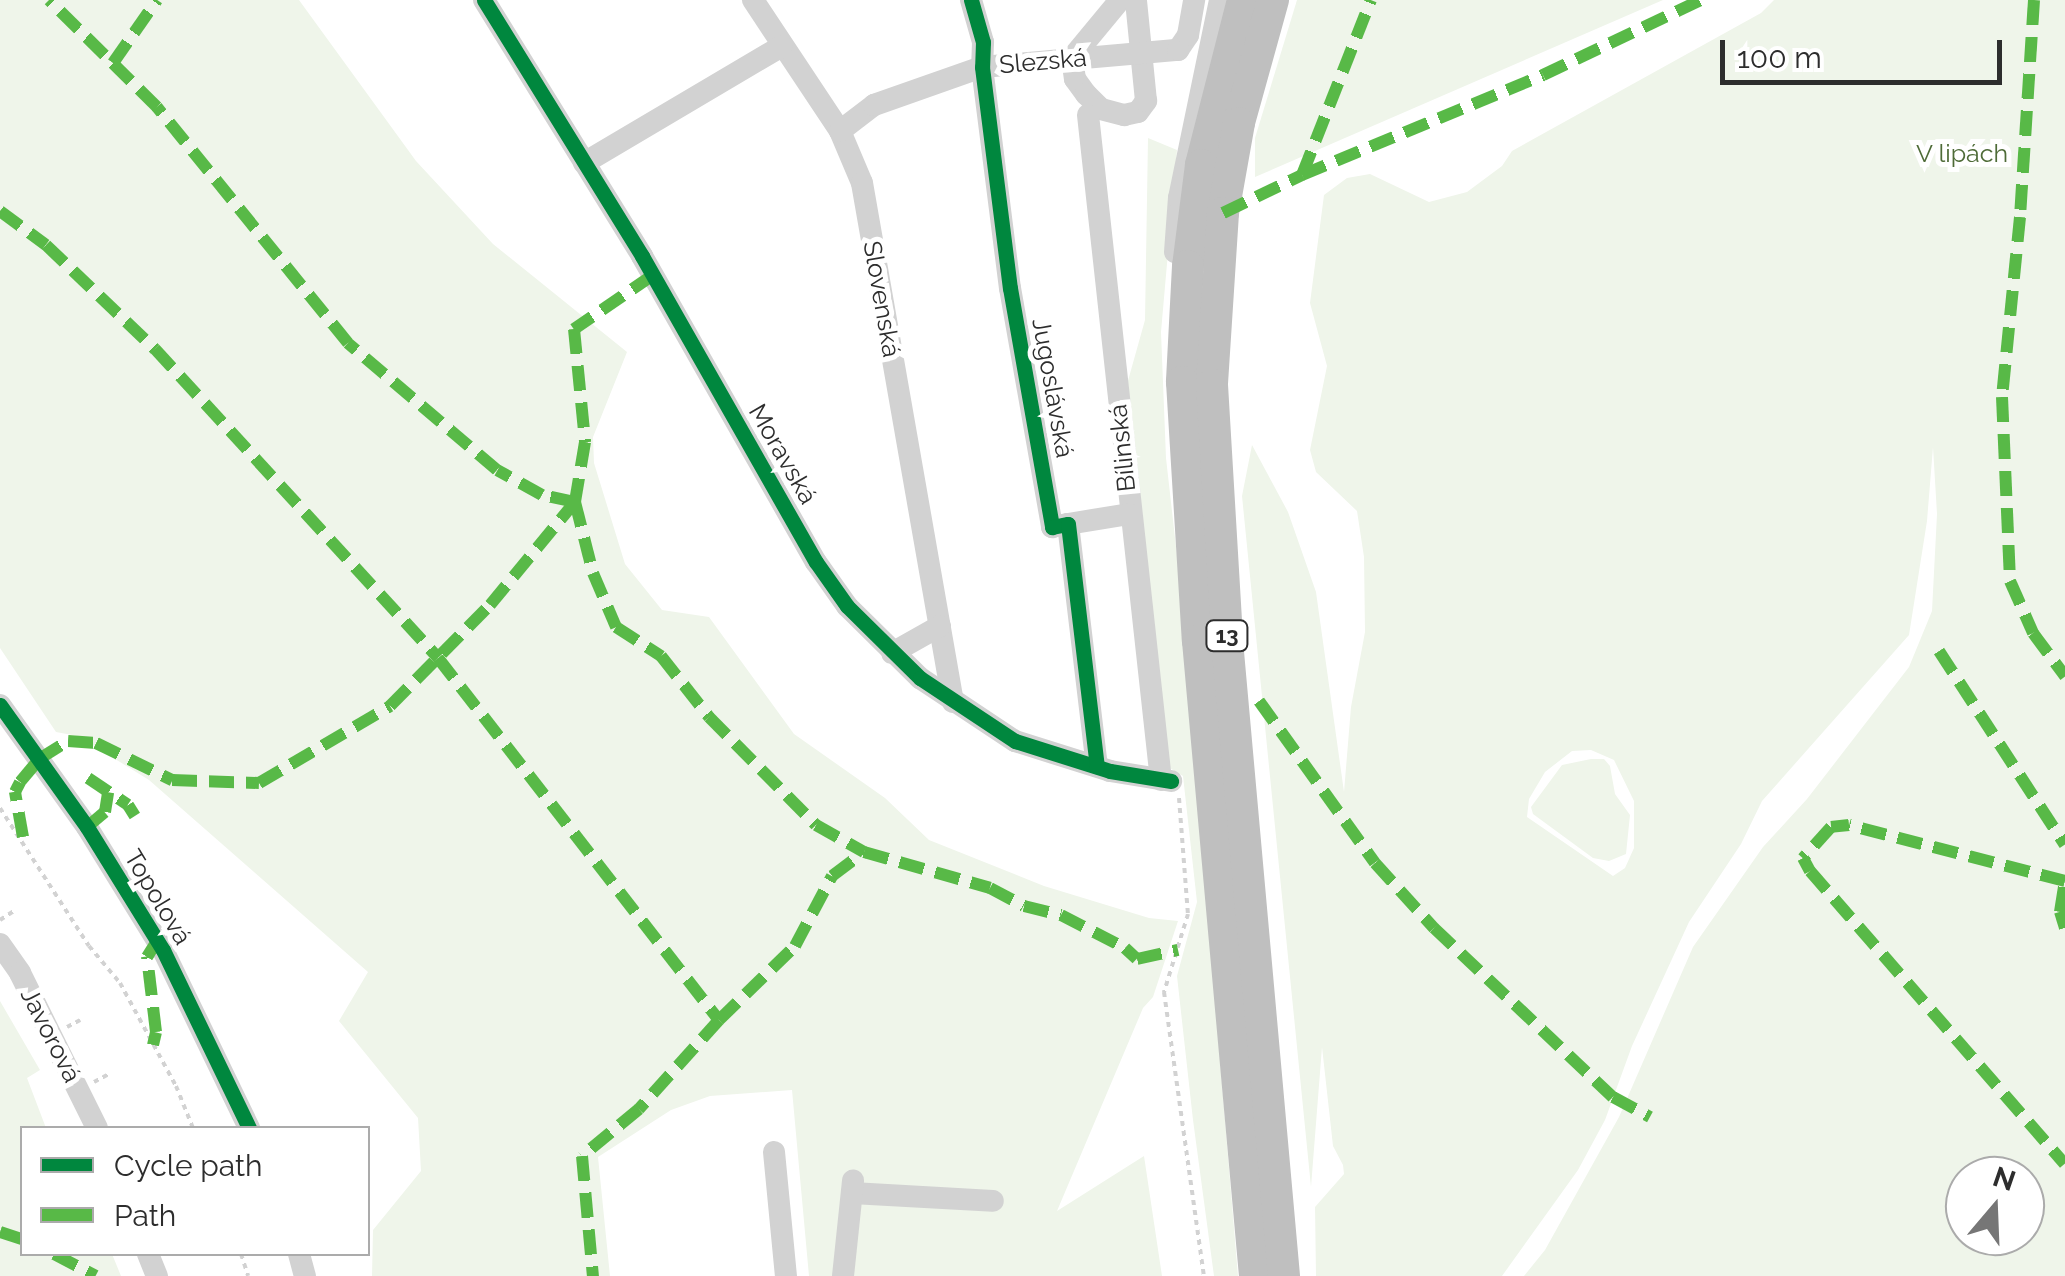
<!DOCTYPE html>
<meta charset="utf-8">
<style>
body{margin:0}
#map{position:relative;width:2065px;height:1276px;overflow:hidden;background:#fff;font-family:Raleway,sans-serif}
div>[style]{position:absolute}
.green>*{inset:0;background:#eff5ea}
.path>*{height:4px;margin-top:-2px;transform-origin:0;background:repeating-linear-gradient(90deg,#d2d2d2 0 5px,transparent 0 10px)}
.minor>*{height:22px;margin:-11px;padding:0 11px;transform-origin:11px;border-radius:11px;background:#d2d2d2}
.highway>*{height:32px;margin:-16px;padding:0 16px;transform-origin:16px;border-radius:16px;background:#bfbfbf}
.quiet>*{height:12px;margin-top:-6px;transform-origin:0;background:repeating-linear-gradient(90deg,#58b947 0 25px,transparent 0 37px)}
.cycleway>*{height:15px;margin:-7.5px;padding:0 7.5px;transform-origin:7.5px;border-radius:7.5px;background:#00873e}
span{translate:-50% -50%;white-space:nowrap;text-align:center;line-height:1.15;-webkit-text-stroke:10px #fff;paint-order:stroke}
.shield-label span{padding:2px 8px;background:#fff;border:2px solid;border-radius:8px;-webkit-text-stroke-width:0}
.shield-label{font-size:22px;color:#2d2d2d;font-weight:700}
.street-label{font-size:25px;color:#2d2d2d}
.park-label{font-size:25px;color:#4e6b37}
.legend{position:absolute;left:20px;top:1126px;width:350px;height:130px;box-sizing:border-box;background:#fff;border:2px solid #ababab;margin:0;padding:12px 18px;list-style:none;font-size:30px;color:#2d2d2d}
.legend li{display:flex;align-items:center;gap:20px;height:50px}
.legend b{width:50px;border:2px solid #ababab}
.north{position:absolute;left:1945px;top:1156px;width:100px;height:100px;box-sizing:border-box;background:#fff;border:2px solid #ababab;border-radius:50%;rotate:19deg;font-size:28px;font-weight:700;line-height:40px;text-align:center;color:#2d2d2d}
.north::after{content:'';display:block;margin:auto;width:35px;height:45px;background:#767676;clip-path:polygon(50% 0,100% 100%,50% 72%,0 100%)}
.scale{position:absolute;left:1720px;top:40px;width:282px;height:45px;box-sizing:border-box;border:5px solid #2d2d2d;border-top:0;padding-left:12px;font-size:30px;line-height:35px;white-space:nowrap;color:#2d2d2d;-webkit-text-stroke:8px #fff;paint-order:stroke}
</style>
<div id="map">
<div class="green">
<div style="clip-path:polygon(0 0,299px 0,416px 161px,493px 244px,627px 352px,593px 437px,594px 463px,625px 564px,662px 610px,709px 617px,794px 734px,885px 798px,929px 840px,1044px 886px,1149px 918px,1178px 921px,1153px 997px,1143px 1008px,1057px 1211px,1144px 1156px,1162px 1276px,809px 1276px,792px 1090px,710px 1096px,671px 1110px,598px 1157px,610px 1276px,372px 1276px,373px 1230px,421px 1171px,418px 1118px,339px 1021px,368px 972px,149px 780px,78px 736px,56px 732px,0 648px)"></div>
<div style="clip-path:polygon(1297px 0,1663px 0,1255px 177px,1255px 138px)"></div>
<div style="clip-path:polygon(evenodd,1774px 0,2065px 0,2065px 1276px,1524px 1276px,1545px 1250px,1619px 1117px,1693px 947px,1763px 847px,1807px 799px,1909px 667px,1932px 611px,1937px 514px,1933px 447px,1927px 521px,1909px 635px,1762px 801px,1741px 844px,1689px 922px,1632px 1046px,1605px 1120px,1578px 1170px,1502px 1276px,1316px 1276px,1315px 1207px,1344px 1174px,1343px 1165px,1333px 1146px,1322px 1047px,1311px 1187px,1242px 496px,1252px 445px,1288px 512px,1316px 592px,1344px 792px,1351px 707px,1365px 632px,1364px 557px,1357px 511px,1316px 472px,1310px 450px,1327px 366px,1310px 303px,1324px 195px,1347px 178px,1370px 174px,1429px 202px,1467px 192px,1502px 166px,1512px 151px,1761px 13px,1774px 0,1591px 750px,1614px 760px,1634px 801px,1634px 848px,1625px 868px,1613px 876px,1527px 817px,1529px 799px,1545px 772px,1572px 751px,1591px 750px,1774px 0,1965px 1176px,2025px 1176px,2025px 1236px,1965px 1236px,1965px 1176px)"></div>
<div style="clip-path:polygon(1148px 138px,1177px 150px,1161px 332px,1166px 458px,1181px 591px,1238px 1276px,1214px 1276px,1193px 1120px,1177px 976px,1197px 902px,1183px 776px,1163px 764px,1124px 395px,1145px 320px)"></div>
<div style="clip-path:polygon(1591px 759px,1604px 759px,1610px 766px,1615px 794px,1630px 815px,1626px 854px,1609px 861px,1593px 858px,1533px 814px,1531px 807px,1562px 765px)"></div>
<div style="clip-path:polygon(0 1001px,40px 1070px,27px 1078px,46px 1128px,22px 1128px,22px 1254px,112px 1254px,121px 1276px,0 1276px)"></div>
</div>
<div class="path">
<div style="left:1179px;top:798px;width:116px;rotate:85.6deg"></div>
<div style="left:1188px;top:914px;width:82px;rotate:107.1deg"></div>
<div style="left:1164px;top:992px;width:287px;rotate:82deg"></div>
<div style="left:0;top:808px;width:164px;rotate:57.2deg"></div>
<div style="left:89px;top:946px;width:48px;rotate:50deg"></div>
<div style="left:120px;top:983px;width:117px;rotate:61.5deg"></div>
<div style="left:176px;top:1086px;width:45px;rotate:68deg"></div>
<div style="left:0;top:920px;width:17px;rotate:-33deg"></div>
<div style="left:67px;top:1027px;width:15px;rotate:-28deg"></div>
<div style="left:94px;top:1082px;width:19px;rotate:-28deg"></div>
<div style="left:241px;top:1254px;width:23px;rotate:72deg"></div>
</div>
<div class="minor">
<div style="left:484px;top:0;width:301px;rotate:58.3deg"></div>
<div style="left:642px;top:256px;width:352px;rotate:60.4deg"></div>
<div style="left:816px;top:562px;width:54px;rotate:54.8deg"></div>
<div style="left:847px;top:606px;width:103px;rotate:44.6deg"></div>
<div style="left:920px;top:678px;width:114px;rotate:33.6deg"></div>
<div style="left:1015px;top:741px;width:100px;rotate:17.5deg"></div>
<div style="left:1110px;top:771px;width:62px;rotate:9.3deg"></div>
<div style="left:753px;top:0;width:157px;rotate:56.4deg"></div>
<div style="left:840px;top:131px;width:56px;rotate:67.1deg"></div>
<div style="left:862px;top:183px;width:527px;rotate:80.06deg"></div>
<div style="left:971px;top:0;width:44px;rotate:74.1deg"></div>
<div style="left:983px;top:42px;width:25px;rotate:92deg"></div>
<div style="left:982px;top:67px;width:223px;rotate:82.8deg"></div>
<div style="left:1010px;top:288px;width:243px;rotate:80deg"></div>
<div style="left:1052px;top:527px;width:16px;rotate:-11deg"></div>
<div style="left:1068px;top:524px;width:244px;rotate:83.2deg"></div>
<div style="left:1120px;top:0;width:75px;rotate:129.6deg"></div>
<div style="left:1072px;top:58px;width:21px;rotate:82deg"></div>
<div style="left:1075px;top:79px;width:19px;rotate:54deg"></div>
<div style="left:1086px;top:94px;width:21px;rotate:45deg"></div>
<div style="left:1101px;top:109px;width:24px;rotate:15deg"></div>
<div style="left:1124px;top:115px;width:14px;rotate:-12deg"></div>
<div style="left:1138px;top:112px;width:14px;rotate:-54deg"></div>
<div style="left:1146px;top:101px;width:101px;rotate:-95.7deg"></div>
<div style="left:1088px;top:115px;width:669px;rotate:83.74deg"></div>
<div style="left:840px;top:131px;width:43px;rotate:-37.4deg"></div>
<div style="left:874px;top:105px;width:114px;rotate:-19.4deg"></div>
<div style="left:982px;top:67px;width:197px;rotate:-5deg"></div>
<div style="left:1178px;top:50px;width:18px;rotate:-56deg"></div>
<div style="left:1188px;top:35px;width:36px;rotate:-80deg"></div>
<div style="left:584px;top:163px;width:230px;rotate:-30.6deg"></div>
<div style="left:1175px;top:252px;width:54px;rotate:-85.8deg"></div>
<div style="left:1179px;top:198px;width:202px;rotate:-78.3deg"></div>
<div style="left:1068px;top:524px;width:62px;rotate:-9.3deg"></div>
<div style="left:892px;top:653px;width:55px;rotate:-29.4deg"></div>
<div style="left:0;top:705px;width:150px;rotate:54.5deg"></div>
<div style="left:87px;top:827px;width:145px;rotate:58.3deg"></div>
<div style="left:163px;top:950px;width:198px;rotate:64.2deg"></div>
<div style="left:0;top:944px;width:35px;rotate:55deg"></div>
<div style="left:20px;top:973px;width:173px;rotate:63.6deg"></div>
<div style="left:774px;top:1152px;width:125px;rotate:84.5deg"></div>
<div style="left:852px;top:1193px;width:141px;rotate:3.2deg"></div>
<div style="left:148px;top:1254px;width:24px;rotate:68deg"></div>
<div style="left:299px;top:1254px;width:23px;rotate:75deg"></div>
<div style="left:843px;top:1276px;width:96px;rotate:-84deg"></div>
</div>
<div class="highway">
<div style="left:1243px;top:0;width:170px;rotate:104.3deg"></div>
<div style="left:1201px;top:165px;width:102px;rotate:97.3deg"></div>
<div style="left:1188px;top:266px;width:116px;rotate:93deg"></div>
<div style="left:1182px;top:382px;width:259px;rotate:86.5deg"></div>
<div style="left:1198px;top:641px;width:638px;rotate:84.87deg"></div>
<div style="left:1273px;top:0;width:128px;rotate:105.5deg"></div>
<div style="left:1239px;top:123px;width:91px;rotate:100.1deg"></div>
<div style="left:1223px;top:213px;width:172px;rotate:93.7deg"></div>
<div style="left:1212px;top:385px;width:256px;rotate:86.6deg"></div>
<div style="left:1227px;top:641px;width:638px;rotate:84.87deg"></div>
</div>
<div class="quiet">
<div style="left:2034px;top:0;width:217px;rotate:93.7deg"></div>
<div style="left:2020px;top:217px;width:181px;rotate:95.7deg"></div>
<div style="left:2002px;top:397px;width:184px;rotate:87.5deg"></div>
<div style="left:2010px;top:581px;width:57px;rotate:66.1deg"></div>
<div style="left:2033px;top:633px;width:54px;rotate:53.3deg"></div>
<div style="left:113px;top:63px;width:77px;rotate:-55.1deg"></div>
<div style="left:1302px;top:175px;width:188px;rotate:-68.5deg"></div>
<div style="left:0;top:211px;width:57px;rotate:36.5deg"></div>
<div style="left:46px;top:245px;width:151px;rotate:43.7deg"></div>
<div style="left:155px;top:349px;width:419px;rotate:47.5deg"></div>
<div style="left:438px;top:658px;width:458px;rotate:52.2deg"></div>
<div style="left:719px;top:1020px;width:120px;rotate:132deg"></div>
<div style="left:639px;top:1109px;width:74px;rotate:140.5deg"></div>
<div style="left:582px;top:1156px;width:121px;rotate:84.8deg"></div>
<div style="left:1223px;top:213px;width:88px;rotate:-25.7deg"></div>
<div style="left:1302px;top:175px;width:261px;rotate:-22.5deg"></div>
<div style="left:1543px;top:75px;width:175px;rotate:-25.4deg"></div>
<div style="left:653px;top:275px;width:96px;rotate:145.6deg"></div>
<div style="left:574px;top:329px;width:114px;rotate:84.4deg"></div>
<div style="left:585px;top:442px;width:61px;rotate:99.5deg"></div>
<div style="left:575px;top:502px;width:73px;rotate:75.8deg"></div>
<div style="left:593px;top:573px;width:59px;rotate:66.9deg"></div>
<div style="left:616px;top:627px;width:54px;rotate:32.8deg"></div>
<div style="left:661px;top:656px;width:78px;rotate:51.8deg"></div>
<div style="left:709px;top:717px;width:152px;rotate:45.3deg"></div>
<div style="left:816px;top:825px;width:55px;rotate:29.4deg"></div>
<div style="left:864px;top:852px;width:131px;rotate:15.9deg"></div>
<div style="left:990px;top:888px;width:38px;rotate:28deg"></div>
<div style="left:1024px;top:906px;width:38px;rotate:14deg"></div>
<div style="left:1061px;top:915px;width:72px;rotate:27.3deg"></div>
<div style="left:1125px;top:948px;width:16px;rotate:43deg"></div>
<div style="left:1137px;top:959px;width:42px;rotate:-12.4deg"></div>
<div style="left:1939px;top:651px;width:231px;rotate:57deg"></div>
<div style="left:1259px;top:701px;width:199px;rotate:54.4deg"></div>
<div style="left:1375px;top:863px;width:88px;rotate:47.8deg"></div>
<div style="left:1434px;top:928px;width:246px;rotate:43.4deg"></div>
<div style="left:1613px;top:1097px;width:42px;rotate:28.4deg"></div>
<div style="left:88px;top:778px;width:48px;rotate:34deg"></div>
<div style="left:128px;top:805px;width:13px;rotate:58deg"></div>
<div style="left:87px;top:827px;width:23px;rotate:-40deg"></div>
<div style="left:105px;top:812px;width:20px;rotate:-81deg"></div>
<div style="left:23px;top:837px;width:46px;rotate:-100.1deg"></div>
<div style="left:15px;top:792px;width:11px;rotate:-63deg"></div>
<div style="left:20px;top:782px;width:30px;rotate:-50deg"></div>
<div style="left:39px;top:759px;width:34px;rotate:-32deg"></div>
<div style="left:68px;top:741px;width:28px;rotate:4deg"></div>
<div style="left:96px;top:743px;width:85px;rotate:26deg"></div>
<div style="left:172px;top:780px;width:87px;rotate:2deg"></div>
<div style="left:259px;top:783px;width:152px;rotate:-30.4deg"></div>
<div style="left:390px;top:706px;width:142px;rotate:-45.3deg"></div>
<div style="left:490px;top:605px;width:134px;rotate:-50.5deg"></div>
<div style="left:575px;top:502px;width:34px;rotate:-168deg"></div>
<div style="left:542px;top:495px;width:51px;rotate:-150.9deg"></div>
<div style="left:497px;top:470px;width:196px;rotate:-139.6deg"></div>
<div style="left:348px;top:343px;width:304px;rotate:-129deg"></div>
<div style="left:157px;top:107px;width:152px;rotate:-135.3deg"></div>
<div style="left:2065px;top:928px;width:17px;rotate:-107deg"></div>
<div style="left:2060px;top:912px;width:31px;rotate:-81deg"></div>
<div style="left:2065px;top:881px;width:223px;rotate:-165.5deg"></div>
<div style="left:1849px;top:825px;width:18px;rotate:174deg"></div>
<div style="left:1831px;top:827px;width:42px;rotate:132.1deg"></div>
<div style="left:1803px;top:858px;width:15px;rotate:62deg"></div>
<div style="left:1810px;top:871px;width:388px;rotate:49deg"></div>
<div style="left:719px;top:1020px;width:106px;rotate:-44.2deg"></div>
<div style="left:795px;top:946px;width:79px;rotate:-62.1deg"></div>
<div style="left:832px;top:876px;width:40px;rotate:-37deg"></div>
<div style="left:153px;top:1045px;width:13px;rotate:-77deg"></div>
<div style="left:156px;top:1032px;width:76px;rotate:-96.8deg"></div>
<div style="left:147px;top:957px;width:19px;rotate:-58deg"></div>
<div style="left:0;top:1232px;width:23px;rotate:18deg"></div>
<div style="left:54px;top:1254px;width:47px;rotate:27.6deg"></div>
</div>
<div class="cycleway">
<div style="left:484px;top:0;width:301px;rotate:58.3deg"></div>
<div style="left:642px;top:256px;width:352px;rotate:60.4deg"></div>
<div style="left:816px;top:562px;width:54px;rotate:54.8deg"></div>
<div style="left:847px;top:606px;width:103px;rotate:44.6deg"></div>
<div style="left:920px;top:678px;width:114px;rotate:33.6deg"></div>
<div style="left:1015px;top:741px;width:100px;rotate:17.5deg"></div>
<div style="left:1110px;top:771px;width:62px;rotate:9.3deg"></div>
<div style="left:971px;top:0;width:44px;rotate:74.1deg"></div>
<div style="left:983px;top:42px;width:25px;rotate:92deg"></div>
<div style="left:982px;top:67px;width:223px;rotate:82.8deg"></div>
<div style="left:1010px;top:288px;width:243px;rotate:80deg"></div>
<div style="left:1052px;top:527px;width:16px;rotate:-11deg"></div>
<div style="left:1068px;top:524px;width:244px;rotate:83.2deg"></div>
<div style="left:0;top:705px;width:150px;rotate:54.5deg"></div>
<div style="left:87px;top:827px;width:145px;rotate:58.3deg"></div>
<div style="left:163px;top:950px;width:198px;rotate:64.2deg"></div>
</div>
<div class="shield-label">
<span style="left:1227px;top:636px">13</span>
</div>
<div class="street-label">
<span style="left:1043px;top:61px;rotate:-5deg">Slezská</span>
<span style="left:882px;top:299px;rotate:80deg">Slovenská</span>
<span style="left:1053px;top:388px;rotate:80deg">Jugoslávská</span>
<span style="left:1122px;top:448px;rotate:-96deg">Bílinská</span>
<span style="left:783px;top:454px;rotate:60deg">Moravská</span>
<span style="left:158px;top:897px;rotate:59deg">Topolová</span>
<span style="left:51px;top:1035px;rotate:63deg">Javorová</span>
</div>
<div class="park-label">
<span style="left:1962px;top:153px">V lipách</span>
</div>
<ul class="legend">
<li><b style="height:12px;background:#00873e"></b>Cycle path</li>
<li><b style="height:12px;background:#58b947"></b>Path</li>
</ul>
<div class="north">N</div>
<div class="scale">100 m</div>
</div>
